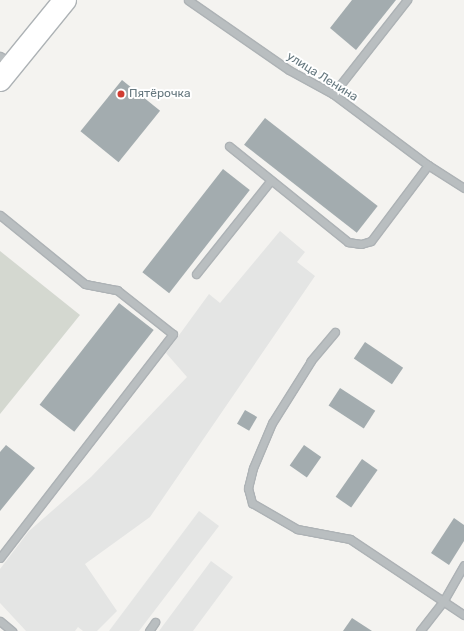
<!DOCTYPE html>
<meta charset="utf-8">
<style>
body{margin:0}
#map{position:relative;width:464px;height:631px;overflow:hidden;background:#f4f3f0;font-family:Rubik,sans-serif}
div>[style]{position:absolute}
.built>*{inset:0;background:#e4e5e4}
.green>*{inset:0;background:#d4d8d0}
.building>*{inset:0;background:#a3acaf;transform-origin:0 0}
.roads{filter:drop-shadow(1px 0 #adb2b5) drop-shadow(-1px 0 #adb2b5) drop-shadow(0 1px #adb2b5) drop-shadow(0 -1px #adb2b5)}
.minor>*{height:7px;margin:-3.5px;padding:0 3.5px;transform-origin:3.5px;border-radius:3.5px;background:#b9bec0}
.major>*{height:22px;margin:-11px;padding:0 11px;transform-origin:11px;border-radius:11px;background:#fff}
.dots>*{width:11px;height:11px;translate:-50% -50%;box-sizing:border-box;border:2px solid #fff;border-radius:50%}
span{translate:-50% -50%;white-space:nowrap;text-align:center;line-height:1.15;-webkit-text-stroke:4px #fff;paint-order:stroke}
.street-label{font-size:12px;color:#66787f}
.poi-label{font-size:12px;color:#66787f}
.left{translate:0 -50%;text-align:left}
</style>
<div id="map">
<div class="built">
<div style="clip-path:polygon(280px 231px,305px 252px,297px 262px,315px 276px,150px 517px,85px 564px,117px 611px,97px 631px,83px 631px,78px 627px,75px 631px,26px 631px,0 603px,0 569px,29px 531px,91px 477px,187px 377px,166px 353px,209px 294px,220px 303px)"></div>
<div style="clip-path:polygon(199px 511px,219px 526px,139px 631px,109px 631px)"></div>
<div style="clip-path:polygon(211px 561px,233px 577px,193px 631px,159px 631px)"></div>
</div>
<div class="green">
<div style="clip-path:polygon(0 251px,80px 315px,0 414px)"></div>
</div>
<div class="building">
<div style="clip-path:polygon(352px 0,396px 0,356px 50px,330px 28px)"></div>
<div style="left:122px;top:80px;width:49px;height:66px;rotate:39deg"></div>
<div style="left:265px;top:118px;width:143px;height:34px;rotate:38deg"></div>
<div style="left:223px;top:169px;width:34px;height:131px;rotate:38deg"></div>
<div style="left:119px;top:303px;width:44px;height:129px;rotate:38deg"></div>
<div style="left:365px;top:342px;width:46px;height:20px;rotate:34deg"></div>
<div style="left:340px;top:388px;width:42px;height:21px;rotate:33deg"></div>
<div style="left:245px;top:410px;width:14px;height:16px;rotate:30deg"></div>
<div style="clip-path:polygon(6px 445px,35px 468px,0 511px,0 452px)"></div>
<div style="left:304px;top:445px;width:21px;height:25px;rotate:35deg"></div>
<div style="left:362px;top:459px;width:19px;height:46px;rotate:35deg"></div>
<div style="clip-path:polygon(454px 518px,464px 525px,464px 541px,449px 565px,431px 553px)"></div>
<div style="clip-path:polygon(352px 618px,372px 631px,343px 631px)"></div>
</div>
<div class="roads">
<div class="minor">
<div style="left:188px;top:0;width:123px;rotate:34.7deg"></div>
<div style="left:289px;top:70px;width:50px;rotate:28.6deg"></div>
<div style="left:333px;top:94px;width:119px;rotate:36.8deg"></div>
<div style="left:428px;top:165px;width:43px;rotate:32.6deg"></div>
<div style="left:0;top:56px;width:13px;rotate:32deg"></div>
<div style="left:333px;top:94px;width:120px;rotate:-51.8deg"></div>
<div style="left:229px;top:146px;width:153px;rotate:38.9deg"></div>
<div style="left:348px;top:242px;width:13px;rotate:9deg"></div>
<div style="left:361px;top:244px;width:10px;rotate:-17deg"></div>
<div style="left:371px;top:241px;width:95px;rotate:-53.1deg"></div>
<div style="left:0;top:215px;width:109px;rotate:39.1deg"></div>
<div style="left:85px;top:284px;width:33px;rotate:11deg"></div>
<div style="left:117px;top:290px;width:71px;rotate:38.2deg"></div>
<div style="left:173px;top:334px;width:283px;rotate:127.7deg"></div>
<div style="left:196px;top:274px;width:120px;rotate:-51.4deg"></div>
<div style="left:335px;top:332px;width:38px;rotate:130deg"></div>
<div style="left:311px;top:361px;width:73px;rotate:122.2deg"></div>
<div style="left:272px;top:423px;width:49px;rotate:112.9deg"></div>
<div style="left:253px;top:468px;width:21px;rotate:104deg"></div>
<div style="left:248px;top:488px;width:16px;rotate:75deg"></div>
<div style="left:252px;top:503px;width:52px;rotate:30deg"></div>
<div style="left:297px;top:529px;width:54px;rotate:10.7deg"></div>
<div style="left:350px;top:539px;width:137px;rotate:33.7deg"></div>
<div style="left:0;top:621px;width:16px;rotate:40deg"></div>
<div style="left:149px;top:631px;width:11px;rotate:-56deg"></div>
<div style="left:420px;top:631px;width:39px;rotate:-52deg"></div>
<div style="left:444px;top:600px;width:40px;rotate:-60.3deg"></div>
</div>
<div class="major">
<div style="left:0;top:80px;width:103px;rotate:-50.9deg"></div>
</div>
</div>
<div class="dots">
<div style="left:121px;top:94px;background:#d13d33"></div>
</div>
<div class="street-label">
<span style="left:322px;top:77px;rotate:32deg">улица Ленина</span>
</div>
<div class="poi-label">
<span class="left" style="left:129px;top:94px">Пятёрочка</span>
</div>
</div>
